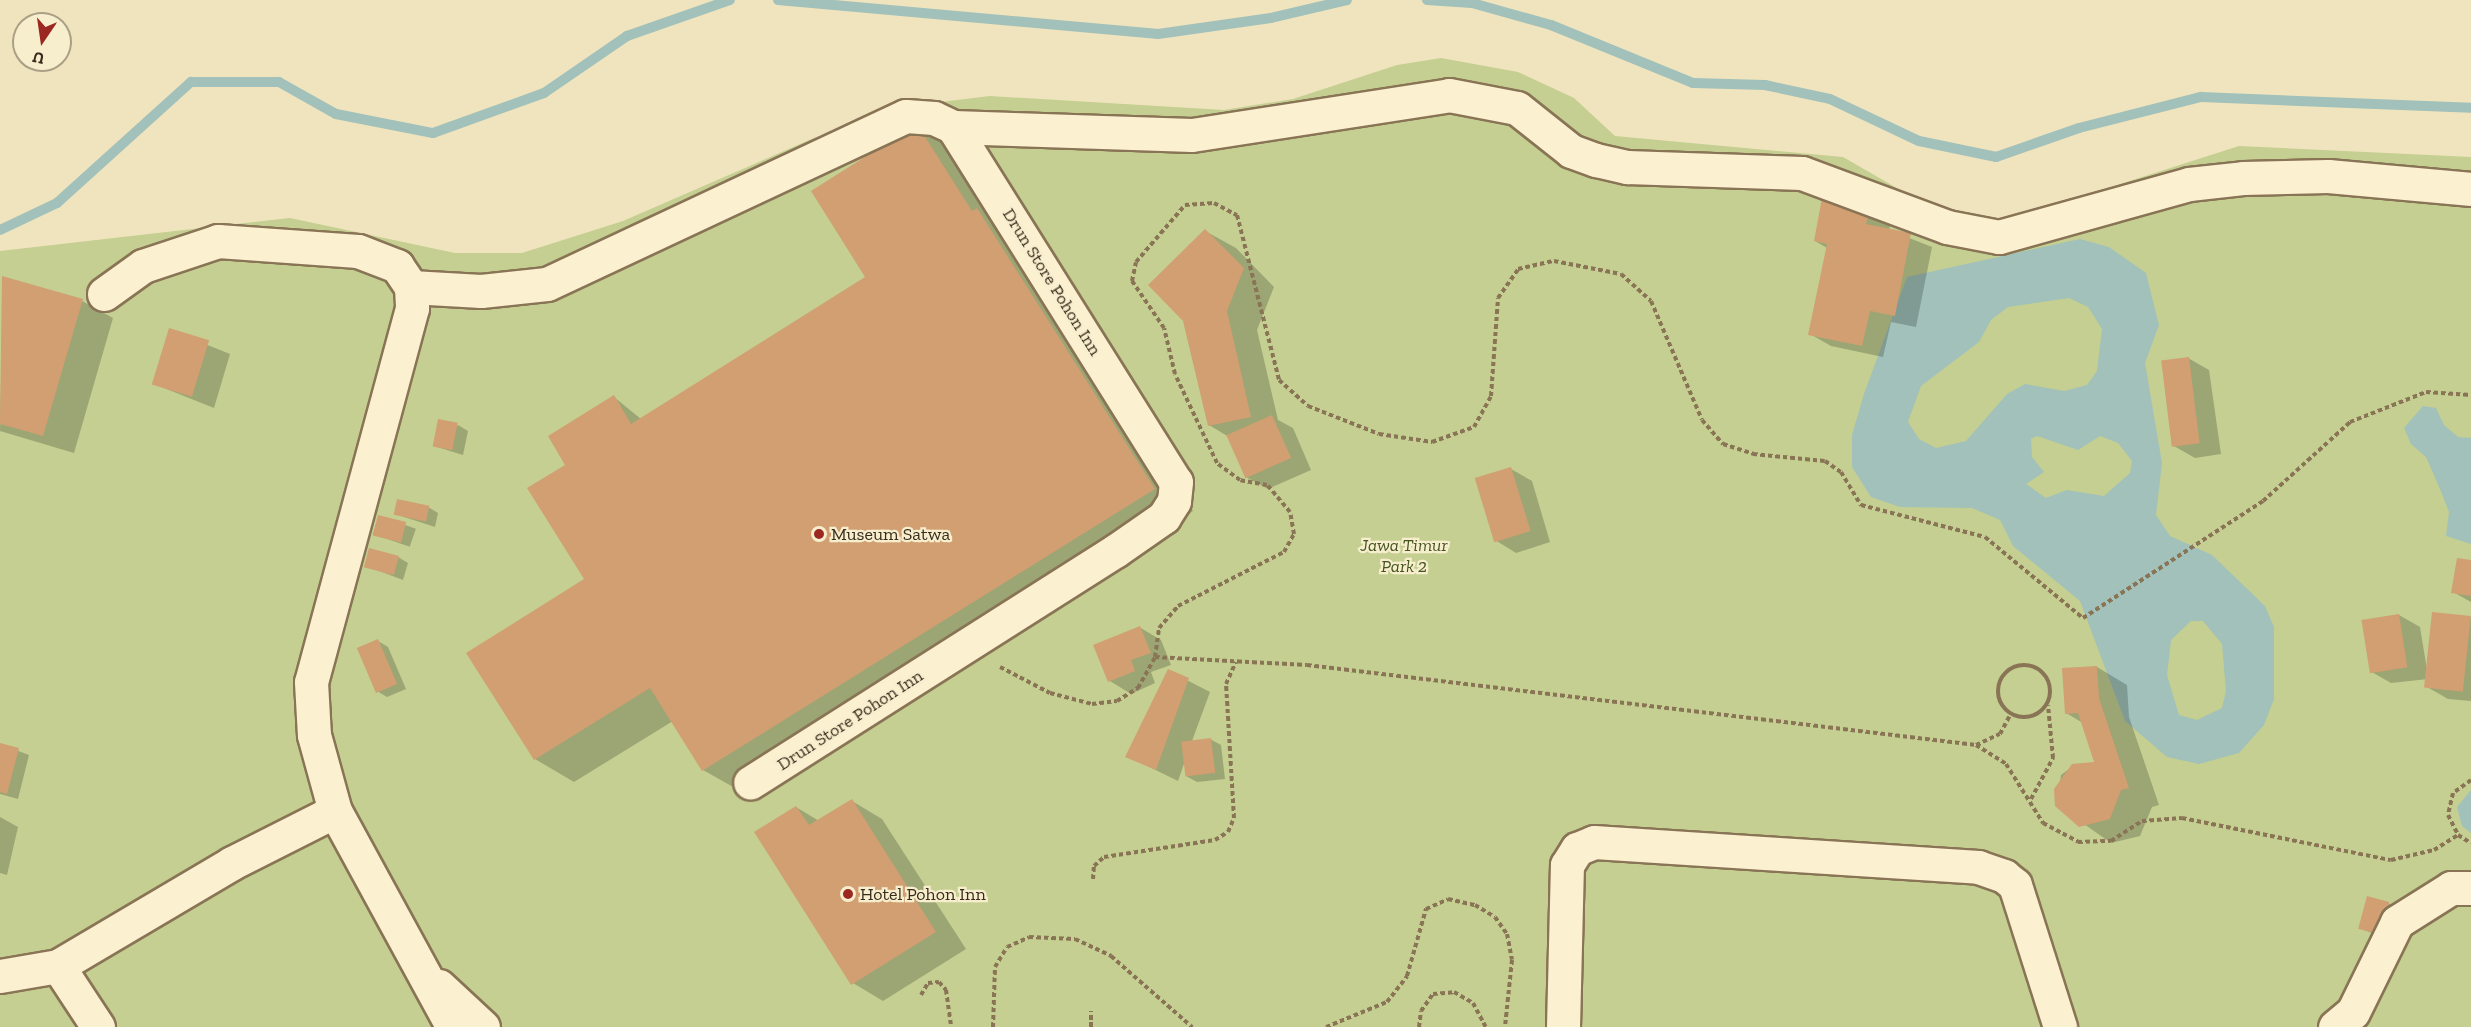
<!DOCTYPE html>
<style>
body{margin:0}
#map{position:relative;width:2471px;height:1027px;overflow:hidden;background:#f0e4be;font-family:"Zilla Slab",serif}
div>[style]{position:absolute}
.green>*{inset:0;background:#c4cf91}
.water>*{inset:0;background:#a1c1ba}
.shadow>*{inset:0;background:#0003;transform-origin:0 0}
.stream>*{height:10px;margin:-5px;padding:0 5px;transform-origin:5px;border-radius:5px;background:#a1c1ba}
.building>*{inset:0;background:#d19f71;transform-origin:0 0}
.path>*{height:4px;margin-top:-2px;transform-origin:0;background:repeating-linear-gradient(90deg,#897455 0 4.5px,transparent 0 7.5px)}
.path>.ring{margin:-2px;padding:0;box-sizing:content-box;background:none;border:4px solid #897455;border-radius:50%}
.roads{filter:drop-shadow(2px 0 #897455) drop-shadow(-2px 0 #897455) drop-shadow(0 2px #897455) drop-shadow(0 -2px #897455)}
.minor>*{height:33px;margin:-16.5px;padding:0 16.5px;transform-origin:16.5px;border-radius:16.5px;background:#fbf1d1}
.dots>*{width:16px;height:16px;translate:-50% -50%;box-sizing:border-box;border:3px solid #f7eece;border-radius:50%}
span{translate:-50% -50%;white-space:nowrap;text-align:center;line-height:1.15;-webkit-text-stroke:4.5px #f7eece;paint-order:stroke}
.street-label{font-size:18px;color:#382b1b}
.poi-label{font-size:18px;color:#382b1b}
.left{translate:0 -50%;text-align:left}
.park-label{font-size:18px;color:#455520;font-style:italic}
.north{position:absolute;left:12px;top:12px;width:60px;height:60px;box-sizing:border-box;background:#f7eece;border:2px solid #aba086;border-radius:50%;rotate:193deg;font-size:16px;font-weight:700;line-height:24px;text-align:center;color:#382b1b}
.north::after{content:'';display:block;margin:auto;width:21px;height:27px;background:#9c2822;clip-path:polygon(50% 0,100% 100%,50% 72%,0 100%)}
</style>
<div id="map">
<div class="green">
<div style="clip-path:polygon(1441px 58px,1518px 72px,1574px 98px,1615px 136px,1843px 157px,1961px 225px,1986px 227px,2239px 146px,2471px 157px,2471px 1027px,0 1027px,0 251px,290px 218px,455px 253px,522px 253px,623px 221px,814px 138px,924px 104px,990px 96px,1224px 110px,1293px 99px,1397px 65px)"></div>
</div>
<div class="water">
<div style="clip-path:polygon(evenodd,2080px 239px,2109px 247px,2146px 273px,2159px 325px,2145px 363px,2162px 463px,2156px 515px,2170px 536px,2212px 555px,2265px 606px,2274px 627px,2274px 699px,2264px 725px,2239px 753px,2199px 764px,2167px 757px,2125px 721px,2080px 601px,2013px 546px,2000px 520px,1972px 508px,1900px 507px,1871px 497px,1852px 467px,1852px 435px,1864px 394px,1907px 277px,2080px 239px,2069px 298px,2088px 307px,2102px 329px,2097px 371px,2087px 385px,2064px 391px,2025px 384px,2007px 394px,1966px 441px,1936px 448px,1919px 439px,1908px 422px,1921px 386px,1979px 342px,1991px 320px,2008px 307px,2069px 298px,2080px 239px,2037px 436px,2078px 450px,2100px 436px,2118px 443px,2132px 461px,2130px 473px,2104px 496px,2067px 490px,2046px 498px,2026px 484px,2044px 472px,2032px 457px,2031px 439px,2037px 436px,2080px 239px,2191px 621px,2203px 621px,2222px 644px,2226px 691px,2222px 708px,2197px 720px,2179px 715px,2167px 675px,2171px 640px,2191px 621px)"></div>
<div style="clip-path:polygon(2423px 406px,2436px 408px,2444px 425px,2458px 437px,2471px 438px,2471px 544px,2446px 536px,2449px 512px,2440px 489px,2426px 457px,2411px 444px,2404px 428px)"></div>
<div style="clip-path:polygon(2471px 790px,2471px 833px,2462px 826px,2457px 807px)"></div>
</div>
<div class="shadow">
<div style="clip-path:polygon(917px 126px,948px 144px,1016px 232px,1193px 511px,742px 792px,703px 770px,673px 721px,574px 782px,535px 759px,586px 579px,568px 465px,614px 397px,641px 419px,868px 277px)"></div>
<div style="clip-path:polygon(1823px 200px,1891px 222px,1889px 230px,1932px 247px,1916px 327px,1891px 322px,1883px 357px,1831px 346px,1810px 334px,1827px 248px,1815px 241px)"></div>
<div style="clip-path:polygon(1205px 231px,1236px 248px,1274px 287px,1257px 330px,1278px 420px,1293px 428px,1311px 470px,1268px 489px,1246px 477px,1229px 437px,1209px 425px)"></div>
<div style="clip-path:polygon(3px 278px,82px 301px,113px 318px,74px 453px,0 431px)"></div>
<div style="clip-path:polygon(170px 330px,230px 354px,214px 408px,154px 384px)"></div>
<div style="clip-path:polygon(2188px 358px,2209px 370px,2221px 454px,2195px 458px,2174px 446px)"></div>
<div style="clip-path:polygon(458px 425px,468px 431px,463px 455px,434px 446px)"></div>
<div style="clip-path:polygon(1511px 469px,1532px 481px,1550px 542px,1516px 553px,1495px 540px)"></div>
<div style="clip-path:polygon(428px 507px,438px 513px,435px 527px,395px 514px)"></div>
<div style="left:379px;top:516px;width:39px;height:19px;rotate:19deg"></div>
<div style="clip-path:polygon(398px 557px,408px 563px,403px 580px,366px 566px)"></div>
<div style="clip-path:polygon(2471px 561px,2471px 602px,2453px 592px)"></div>
<div style="clip-path:polygon(2434px 614px,2471px 618px,2471px 701px,2448px 699px,2427px 687px,2428px 679px,2391px 683px,2370px 671px,2399px 615px,2420px 627px,2428px 676px)"></div>
<div style="clip-path:polygon(1139px 627px,1161px 640px,1171px 665px,1151px 672px,1155px 683px,1131px 694px,1110px 681px,1095px 646px)"></div>
<div style="clip-path:polygon(378px 641px,388px 647px,406px 689px,387px 697px,377px 691px)"></div>
<div style="clip-path:polygon(2097px 667px,2127px 685px,2129px 717px,2159px 805px,2152px 807px,2140px 836px,2111px 843px,2057px 805px,2061px 775px,2073px 766px,2097px 763px,2083px 723px,2066px 713px)"></div>
<div style="clip-path:polygon(1169px 671px,1210px 692px,1192px 741px,1210px 739px,1221px 745px,1225px 779px,1197px 782px,1186px 776px,1185px 761px,1178px 781px,1127px 756px)"></div>
<div style="clip-path:polygon(0 744px,29px 755px,18px 799px,0 794px)"></div>
<div style="clip-path:polygon(852px 801px,882px 819px,966px 949px,883px 1001px,853px 983px,796px 807px,819px 821px)"></div>
<div style="clip-path:polygon(0 817px,18px 827px,7px 875px,0 873px)"></div>
<div style="clip-path:polygon(2388px 903px,2398px 909px,2389px 940px,2359px 928px)"></div>
</div>
<div class="stream">
<div style="left:778px;top:0;width:382px;rotate:5.1deg"></div>
<div style="left:1158px;top:34px;width:114px;rotate:-8.1deg"></div>
<div style="left:1271px;top:18px;width:78px;rotate:-13.3deg"></div>
<div style="left:1427px;top:0;width:45px;rotate:3.8deg"></div>
<div style="left:1472px;top:3px;width:82px;rotate:15.6deg"></div>
<div style="left:1551px;top:25px;width:153px;rotate:22.2deg"></div>
<div style="left:1693px;top:83px;width:72px;rotate:1.6deg"></div>
<div style="left:1765px;top:85px;width:66px;rotate:12.2deg"></div>
<div style="left:1830px;top:99px;width:98px;rotate:25.3deg"></div>
<div style="left:1919px;top:141px;width:79px;rotate:11.7deg"></div>
<div style="left:1996px;top:157px;width:88px;rotate:-19.3deg"></div>
<div style="left:2079px;top:128px;width:126px;rotate:-14.3deg"></div>
<div style="left:2201px;top:97px;width:270px;rotate:2.3deg"></div>
<div style="left:0;top:230px;width:63px;rotate:-25.3deg"></div>
<div style="left:57px;top:203px;width:181px;rotate:-42.1deg"></div>
<div style="left:191px;top:82px;width:88px"></div>
<div style="left:279px;top:82px;width:65px;rotate:29.3deg"></div>
<div style="left:336px;top:114px;width:99px;rotate:11.1deg"></div>
<div style="left:433px;top:133px;width:118px;rotate:-19.8deg"></div>
<div style="left:544px;top:93px;width:101px;rotate:-34.5deg"></div>
<div style="left:627px;top:36px;width:109px;rotate:-19.3deg"></div>
</div>
<div class="building">
<div style="clip-path:polygon(917px 124px,972px 211px,977px 208px,1155px 489px,702px 771px,650px 688px,534px 760px,466px 653px,584px 579px,527px 488px,565px 465px,548px 436px,614px 395px,631px 424px,865px 277px,811px 191px)"></div>
<div style="clip-path:polygon(1822px 198px,1870px 208px,1866px 224px,1911px 233px,1895px 316px,1870px 311px,1862px 346px,1808px 335px,1827px 244px,1814px 241px)"></div>
<div style="clip-path:polygon(1205px 229px,1244px 268px,1227px 311px,1251px 417px,1208px 426px,1183px 321px,1148px 285px)"></div>
<div style="clip-path:polygon(2px 276px,83px 299px,43px 436px,0 424px)"></div>
<div style="left:169px;top:328px;width:42px;height:59px;rotate:17deg"></div>
<div style="left:2189px;top:357px;width:87px;height:28px;rotate:83deg"></div>
<div style="left:1272px;top:415px;width:47px;height:50px;rotate:66deg"></div>
<div style="left:438px;top:419px;width:20px;height:28px;rotate:11deg"></div>
<div style="left:1511px;top:467px;width:67px;height:38px;rotate:73deg"></div>
<div style="left:397px;top:499px;width:33px;height:16px;rotate:12deg"></div>
<div style="left:378px;top:515px;width:29px;height:21px;rotate:14deg"></div>
<div style="left:369px;top:548px;width:31px;height:20px;rotate:15deg"></div>
<div style="clip-path:polygon(2457px 558px,2471px 560px,2471px 596px,2451px 593px)"></div>
<div style="left:2432px;top:612px;width:39px;height:76px;rotate:6deg"></div>
<div style="left:2399px;top:614px;width:54px;height:38px;rotate:81deg"></div>
<div style="clip-path:polygon(1140px 626px,1151px 653px,1131px 660px,1135px 671px,1108px 682px,1093px 645px)"></div>
<div style="left:378px;top:639px;width:49px;height:23px;rotate:67deg"></div>
<div style="clip-path:polygon(2097px 666px,2099px 698px,2129px 788px,2121px 790px,2110px 819px,2079px 827px,2055px 806px,2054px 789px,2072px 764px,2094px 762px,2078px 713px,2065px 714px,2062px 668px)"></div>
<div style="clip-path:polygon(1168px 669px,1189px 678px,1156px 770px,1125px 757px)"></div>
<div style="left:1211px;top:738px;width:35px;height:30px;rotate:83deg"></div>
<div style="clip-path:polygon(0 743px,19px 748px,7px 794px,0 792px)"></div>
<div style="clip-path:polygon(852px 799px,936px 932px,851px 985px,754px 832px,796px 806px,809px 825px)"></div>
<div style="left:2367px;top:896px;width:23px;height:34px;rotate:15deg"></div>
</div>
<div class="path">
<div style="left:1155px;top:657px;width:152px;rotate:3deg"></div>
<div style="left:1307px;top:665px;width:674px;rotate:6.82deg"></div>
<div style="left:1976px;top:745px;width:36px;rotate:32deg"></div>
<div style="left:2006px;top:764px;width:70px;rotate:57.9deg"></div>
<div style="left:2043px;top:823px;width:40px;rotate:28deg"></div>
<div style="left:2078px;top:842px;width:33px;rotate:-2deg"></div>
<div style="left:2111px;top:841px;width:37px;rotate:-33deg"></div>
<div style="left:2142px;top:821px;width:40px;rotate:-4.3deg"></div>
<div style="left:2182px;top:818px;width:213px;rotate:11.4deg"></div>
<div style="left:2391px;top:860px;width:44px;rotate:-13.1deg"></div>
<div style="left:2434px;top:850px;width:28px;rotate:-32deg"></div>
<div class="ring" style="left:1998px;top:665px;width:48px;height:48px"></div>
<div style="left:1000px;top:667px;width:56px;rotate:27.5deg"></div>
<div style="left:1050px;top:693px;width:43px;rotate:14.7deg"></div>
<div style="left:1092px;top:704px;width:25px;rotate:-7deg"></div>
<div style="left:1117px;top:701px;width:25px;rotate:-32deg"></div>
<div style="left:1138px;top:688px;width:35px;rotate:-61deg"></div>
<div style="left:1155px;top:657px;width:29px;rotate:-82deg"></div>
<div style="left:1159px;top:628px;width:29px;rotate:-49deg"></div>
<div style="left:1178px;top:606px;width:119px;rotate:-27deg"></div>
<div style="left:1284px;top:552px;width:21px;rotate:-61deg"></div>
<div style="left:1294px;top:534px;width:22px;rotate:-100deg"></div>
<div style="left:1290px;top:512px;width:35px;rotate:-130deg"></div>
<div style="left:1267px;top:485px;width:27px;rotate:-170deg"></div>
<div style="left:1240px;top:480px;width:29px;rotate:-144deg"></div>
<div style="left:1217px;top:463px;width:98px;rotate:-115.3deg"></div>
<div style="left:1175px;top:374px;width:47px;rotate:-103.4deg"></div>
<div style="left:1164px;top:328px;width:57px;rotate:-124.2deg"></div>
<div style="left:1132px;top:281px;width:19px;rotate:-78deg"></div>
<div style="left:1136px;top:262px;width:75px;rotate:-49.3deg"></div>
<div style="left:1185px;top:205px;width:29px;rotate:-4deg"></div>
<div style="left:1214px;top:203px;width:26px;rotate:28deg"></div>
<div style="left:1237px;top:215px;width:170px;rotate:75.7deg"></div>
<div style="left:1279px;top:380px;width:39px;rotate:42deg"></div>
<div style="left:1308px;top:406px;width:76px;rotate:21.5deg"></div>
<div style="left:1379px;top:434px;width:54px;rotate:8.6deg"></div>
<div style="left:1432px;top:442px;width:45px;rotate:-19.7deg"></div>
<div style="left:1474px;top:427px;width:35px;rotate:-61deg"></div>
<div style="left:1491px;top:396px;width:98px;rotate:-85.9deg"></div>
<div style="left:1498px;top:298px;width:35px;rotate:-55deg"></div>
<div style="left:1518px;top:269px;width:37px;rotate:-13deg"></div>
<div style="left:1554px;top:261px;width:68px;rotate:11deg"></div>
<div style="left:1621px;top:274px;width:40px;rotate:42deg"></div>
<div style="left:1651px;top:301px;width:129px;rotate:66.8deg"></div>
<div style="left:1702px;top:420px;width:32px;rotate:49deg"></div>
<div style="left:1723px;top:444px;width:32px;rotate:18deg"></div>
<div style="left:1753px;top:454px;width:72px;rotate:5.6deg"></div>
<div style="left:1825px;top:461px;width:19px;rotate:35deg"></div>
<div style="left:1841px;top:472px;width:39px;rotate:59deg"></div>
<div style="left:1861px;top:505px;width:128px;rotate:14.5deg"></div>
<div style="left:1985px;top:537px;width:127px;rotate:39.6deg"></div>
<div style="left:2083px;top:618px;width:215px;rotate:-33deg"></div>
<div style="left:2263px;top:501px;width:118px;rotate:-42.2deg"></div>
<div style="left:2350px;top:422px;width:82px;rotate:-21.5deg"></div>
<div style="left:2426px;top:392px;width:45px;rotate:3.8deg"></div>
<div style="left:1976px;top:745px;width:26px;rotate:-25deg"></div>
<div style="left:2000px;top:734px;width:21px;rotate:-62deg"></div>
<div style="left:2471px;top:780px;width:22px;rotate:144deg"></div>
<div style="left:2453px;top:793px;width:23px;rotate:103deg"></div>
<div style="left:2448px;top:815px;width:22px;rotate:63deg"></div>
<div style="left:2458px;top:835px;width:15px;rotate:32deg"></div>
<div style="left:2031px;top:799px;width:47px;rotate:-61.8deg"></div>
<div style="left:2053px;top:758px;width:53px;rotate:-95.4deg"></div>
<div style="left:1093px;top:879px;width:13px;rotate:-86deg"></div>
<div style="left:1094px;top:866px;width:13px;rotate:-42deg"></div>
<div style="left:1104px;top:857px;width:112px;rotate:-8.7deg"></div>
<div style="left:1215px;top:840px;width:15px;rotate:-32deg"></div>
<div style="left:1228px;top:832px;width:15px;rotate:-67deg"></div>
<div style="left:1234px;top:818px;width:134px;rotate:-93.4deg"></div>
<div style="left:1226px;top:684px;width:24px;rotate:-66deg"></div>
<div style="left:921px;top:995px;width:14px;rotate:-60deg"></div>
<div style="left:928px;top:983px;width:11px;rotate:-5deg"></div>
<div style="left:939px;top:982px;width:11px;rotate:49deg"></div>
<div style="left:946px;top:990px;width:37px;rotate:82deg"></div>
<div style="left:993px;top:1027px;width:60px;rotate:-88.1deg"></div>
<div style="left:995px;top:967px;width:23px;rotate:-59deg"></div>
<div style="left:1007px;top:947px;width:24px;rotate:-24deg"></div>
<div style="left:1029px;top:937px;width:46px;rotate:2.5deg"></div>
<div style="left:1075px;top:939px;width:40px;rotate:25deg"></div>
<div style="left:1111px;top:956px;width:108px;rotate:41.2deg"></div>
<div style="left:1091px;top:1027px;width:16px;rotate:-90deg"></div>
<div style="left:1326px;top:1027px;width:66px;rotate:-22.3deg"></div>
<div style="left:1387px;top:1002px;width:33px;rotate:-52deg"></div>
<div style="left:1407px;top:976px;width:70px;rotate:-74.2deg"></div>
<div style="left:1426px;top:909px;width:24px;rotate:-24deg"></div>
<div style="left:1448px;top:899px;width:28px;rotate:13deg"></div>
<div style="left:1475px;top:905px;width:23px;rotate:31deg"></div>
<div style="left:1495px;top:917px;width:21px;rotate:55deg"></div>
<div style="left:1507px;top:934px;width:26px;rotate:79deg"></div>
<div style="left:1512px;top:960px;width:67px;rotate:96deg"></div>
<div style="left:1419px;top:1027px;width:16px;rotate:-83deg"></div>
<div style="left:1421px;top:1011px;width:21px;rotate:-55deg"></div>
<div style="left:1433px;top:994px;width:21px;rotate:-5deg"></div>
<div style="left:1454px;top:992px;width:22px;rotate:30deg"></div>
<div style="left:1473px;top:1003px;width:27px;rotate:62deg"></div>
</div>
<div class="roads">
<div class="minor">
<div style="left:953px;top:127px;width:239px;rotate:1.9deg"></div>
<div style="left:1192px;top:135px;width:260px;rotate:-8.8deg"></div>
<div style="left:1449px;top:95px;width:69px;rotate:10.8deg"></div>
<div style="left:1517px;top:108px;width:69px;rotate:38.5deg"></div>
<div style="left:1571px;top:151px;width:27px;rotate:20deg"></div>
<div style="left:1596px;top:160px;width:32px;rotate:13deg"></div>
<div style="left:1627px;top:167px;width:175px;rotate:2deg"></div>
<div style="left:1802px;top:173px;width:155px;rotate:20.4deg"></div>
<div style="left:1947px;top:227px;width:53px;rotate:10.9deg"></div>
<div style="left:1999px;top:237px;width:197px;rotate:-15.6deg"></div>
<div style="left:2189px;top:184px;width:54px;rotate:-6.3deg"></div>
<div style="left:2243px;top:178px;width:85px;rotate:-1.3deg"></div>
<div style="left:2328px;top:176px;width:144px;rotate:5.2deg"></div>
<div style="left:411px;top:287px;width:70px;rotate:3.3deg"></div>
<div style="left:481px;top:291px;width:66px;rotate:-6.1deg"></div>
<div style="left:547px;top:284px;width:396px;rotate:-25.1deg"></div>
<div style="left:906px;top:116px;width:28px;rotate:4deg"></div>
<div style="left:934px;top:118px;width:21px;rotate:25deg"></div>
<div style="left:953px;top:127px;width:419px;rotate:57.9deg"></div>
<div style="left:1176px;top:482px;width:19px;rotate:96deg"></div>
<div style="left:1174px;top:501px;width:19px;rotate:122deg"></div>
<div style="left:1164px;top:517px;width:60px;rotate:145.2deg"></div>
<div style="left:1115px;top:551px;width:432px;rotate:147.6deg"></div>
<div style="left:104px;top:294px;width:48px;rotate:-35.7deg"></div>
<div style="left:143px;top:266px;width:79px;rotate:-18.4deg"></div>
<div style="left:218px;top:241px;width:140px;rotate:4.1deg"></div>
<div style="left:358px;top:251px;width:42px;rotate:21deg"></div>
<div style="left:397px;top:266px;width:25px;rotate:56deg"></div>
<div style="left:411px;top:287px;width:21px;rotate:87deg"></div>
<div style="left:412px;top:308px;width:387px;rotate:105.1deg"></div>
<div style="left:311px;top:682px;width:53px;rotate:86.8deg"></div>
<div style="left:314px;top:735px;width:79px;rotate:74.6deg"></div>
<div style="left:335px;top:811px;width:246px;rotate:61.4deg"></div>
<div style="left:58px;top:966px;width:73px;rotate:56.7deg"></div>
<div style="left:0;top:976px;width:59px;rotate:-9.8deg"></div>
<div style="left:58px;top:966px;width:202px;rotate:-30.6deg"></div>
<div style="left:232px;top:863px;width:115px;rotate:-26.8deg"></div>
<div style="left:439px;top:986px;width:60px;rotate:43deg"></div>
<div style="left:1563px;top:1027px;width:162px;rotate:-88.6deg"></div>
<div style="left:1567px;top:865px;width:19px;rotate:-58deg"></div>
<div style="left:1577px;top:849px;width:18px;rotate:-22deg"></div>
<div style="left:1594px;top:842px;width:385px;rotate:3.7deg"></div>
<div style="left:1978px;top:867px;width:28px;rotate:19deg"></div>
<div style="left:2004px;top:876px;width:14px;rotate:39deg"></div>
<div style="left:2015px;top:885px;width:149px;rotate:72.4deg"></div>
<div style="left:2335px;top:1027px;width:23px;rotate:-40deg"></div>
<div style="left:2353px;top:1012px;width:100px;rotate:-63.9deg"></div>
<div style="left:2397px;top:922px;width:64px;rotate:-32.2deg"></div>
<div style="left:2451px;top:888px;width:20px"></div>
</div>
</div>
<div class="dots">
<div style="left:819px;top:534px;background:#9c2822"></div>
<div style="left:848px;top:894px;background:#9c2822"></div>
</div>
<div class="street-label">
<span style="left:1052px;top:282px;rotate:58deg">Drun Store Pohon Inn</span>
<span style="left:850px;top:720px;rotate:-33deg">Drun Store Pohon Inn</span>
</div>
<div class="poi-label">
<span class="left" style="left:831px;top:534px">Museum Satwa</span>
<span class="left" style="left:860px;top:894px">Hotel Pohon Inn</span>
</div>
<div class="park-label">
<span style="left:1404px;top:556px">Jawa Timur<br>Park 2</span>
</div>
<div class="north">U</div>
</div>
